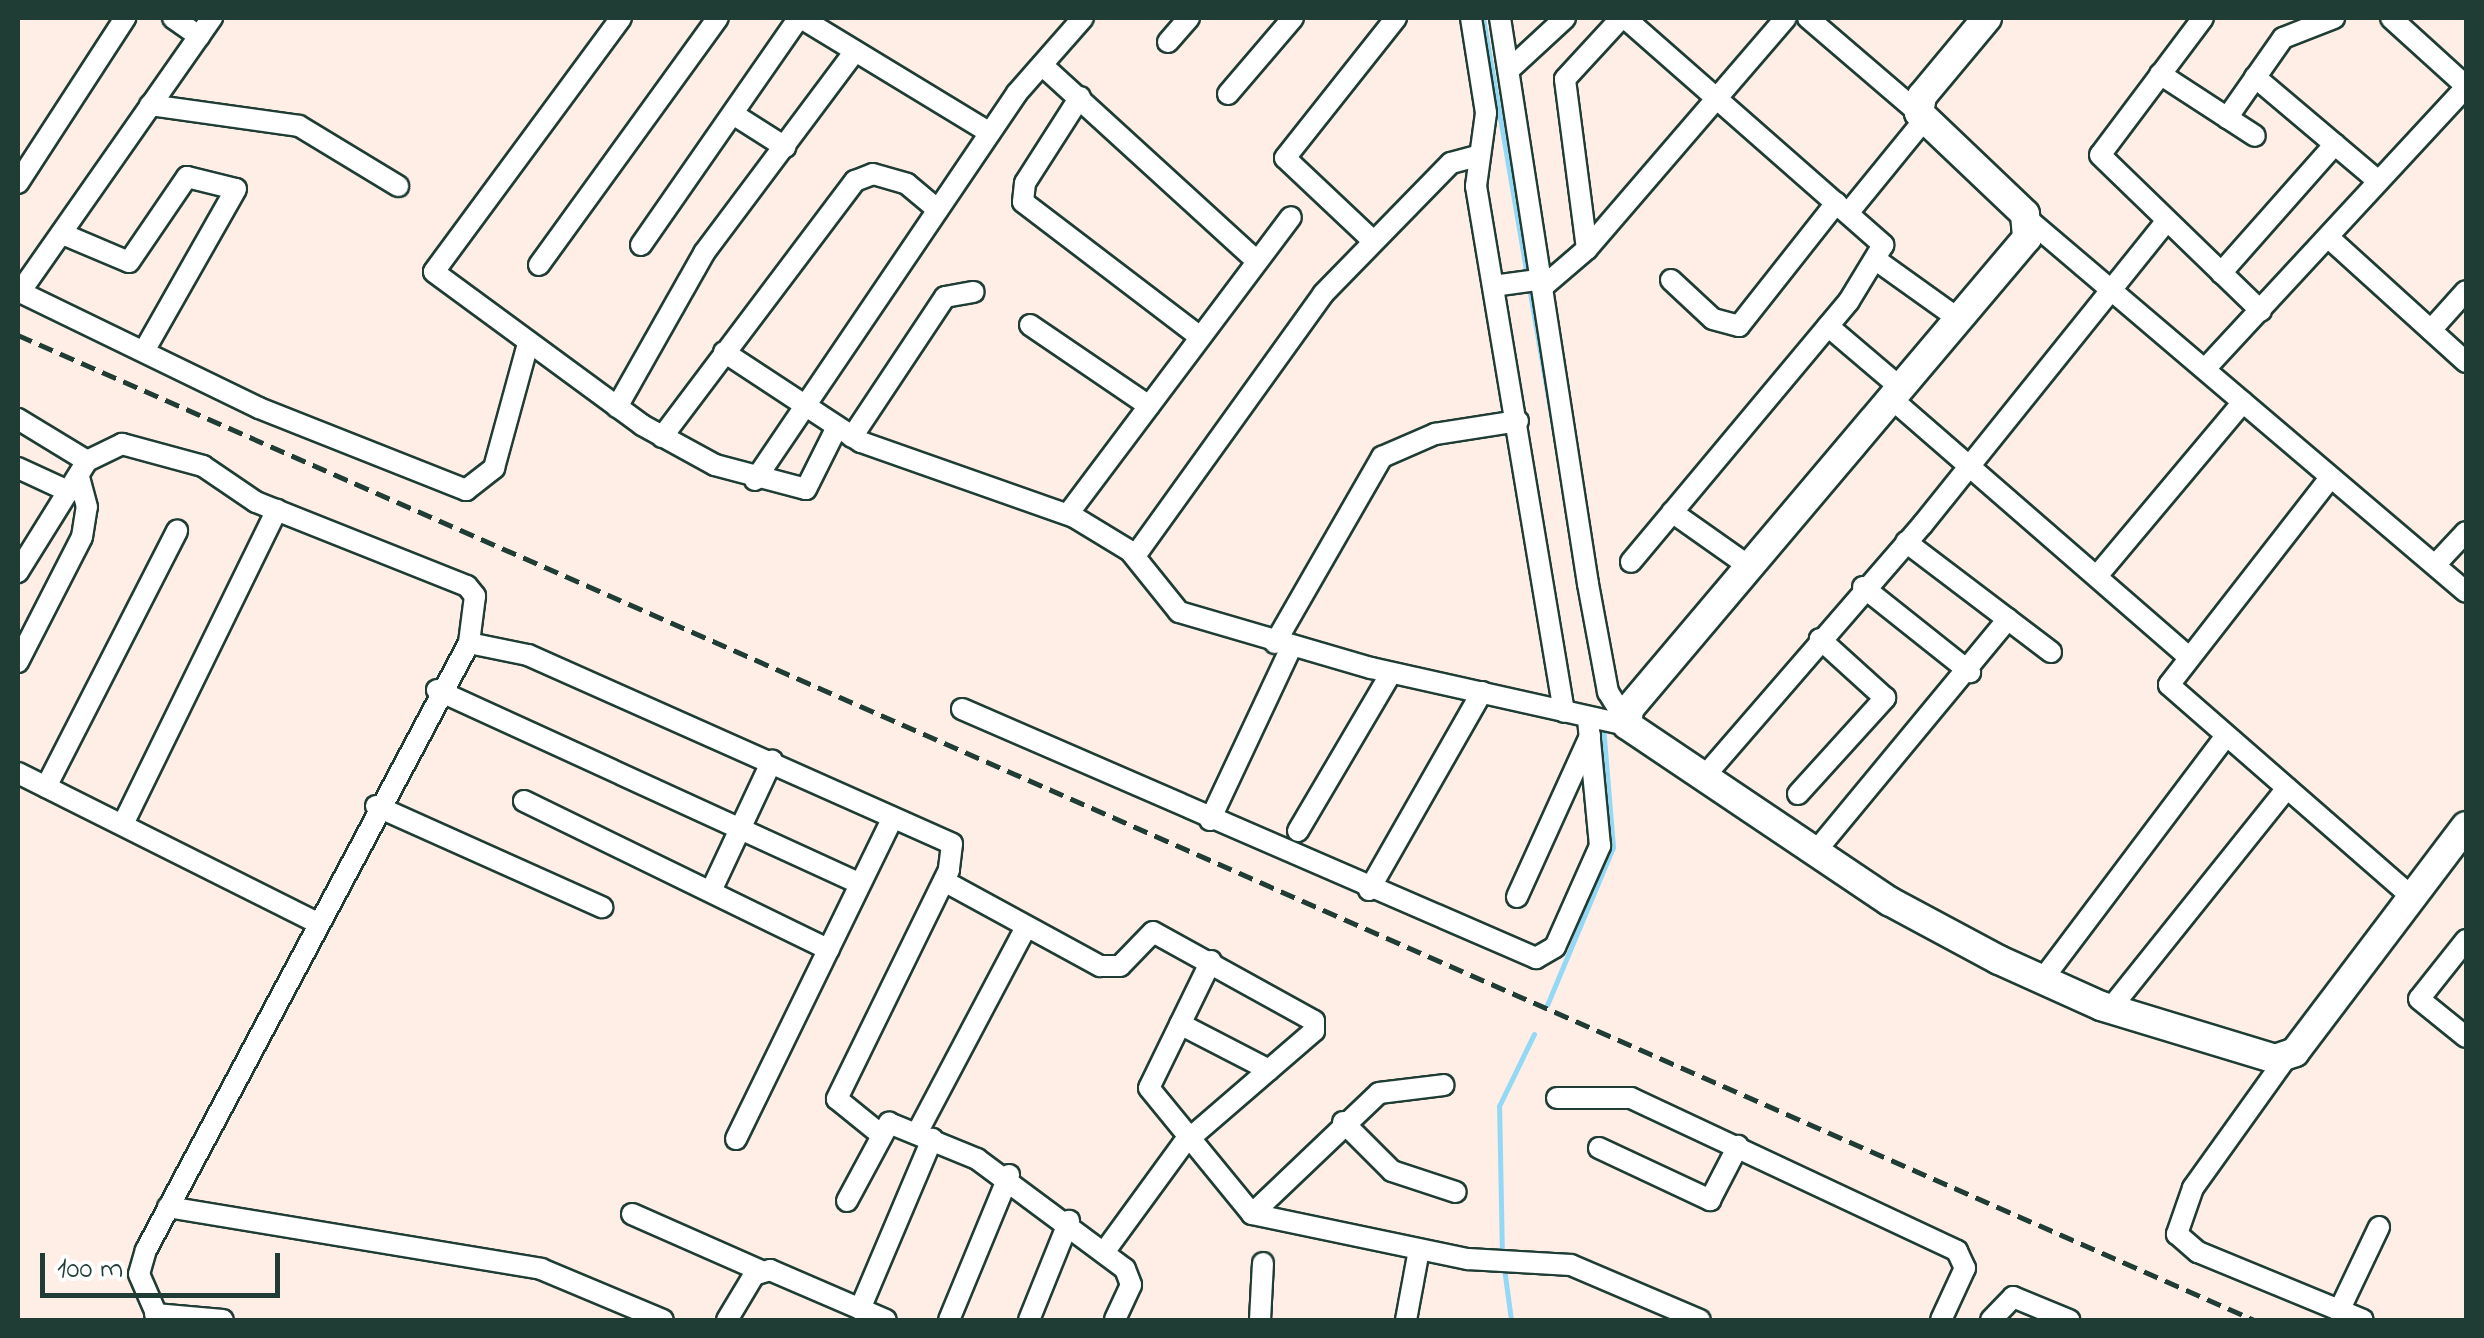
<!DOCTYPE html>
<style>
body{margin:0}
#map{position:relative;width:2484px;height:1338px;overflow:hidden;background:#feeee6;font-family:"Indie Flower",sans-serif}
div>[style]{position:absolute}
.stream>*{height:5px;margin:-2.5px;padding:0 2.5px;transform-origin:2.5px;border-radius:2.5px;background:#93d9f5}
.roads{filter:drop-shadow(2px 0 #1f3d34) drop-shadow(-2px 0 #1f3d34) drop-shadow(0 2px #1f3d34) drop-shadow(0 -2px #1f3d34)}
.street>*{height:20px;margin:-10px;padding:0 10px;transform-origin:10px;border-radius:10px;background:#fff}
.secondary>*{height:28px;margin:-14px;padding:0 14px;transform-origin:14px;border-radius:14px;background:#fff}
.rail>*{height:5px;margin-top:-2.5px;transform-origin:0;background:repeating-linear-gradient(90deg,#1f3d34 0 15px,transparent 0 23px)}
span{translate:-50% -50%;white-space:nowrap;text-align:center;line-height:1.15;-webkit-text-stroke:10px #fff;paint-order:stroke}
.frame{position:absolute;inset:0;border:20px solid #1f3d34;pointer-events:none}
.scale{position:absolute;left:40px;top:1253px;width:240px;height:45px;box-sizing:border-box;border:5px solid #1f3d34;border-top:0;padding-left:12px;font-size:30px;line-height:35px;white-space:nowrap;color:#1f3d34;-webkit-text-stroke:8px #fff;paint-order:stroke}
</style>
<div id="map">
<div class="stream">
<div style="left:1483px;top:18px;width:262px;rotate:80.3deg"></div>
<div style="left:1529px;top:287px;width:158px;rotate:80.2deg"></div>
<div style="left:1547px;top:1005px;width:171px;rotate:-67.3deg"></div>
<div style="left:1613px;top:847px;width:122px;rotate:-94.7deg"></div>
<div style="left:1502px;top:1257px;width:151px;rotate:-91.1deg"></div>
<div style="left:1499px;top:1106px;width:80px;rotate:-64.1deg"></div>
<div style="left:1504px;top:1268px;width:52px;rotate:82.3deg"></div>
</div>
<div class="roads">
<div class="street">
<div style="left:173px;top:18px;width:32px;rotate:35deg"></div>
<div style="left:621px;top:18px;width:315px;rotate:126.4deg"></div>
<div style="left:434px;top:272px;width:258px;rotate:36.3deg"></div>
<div style="left:642px;top:425px;width:83px;rotate:28.7deg"></div>
<div style="left:715px;top:465px;width:94px;rotate:14.8deg"></div>
<div style="left:806px;top:489px;width:67px;rotate:-63.4deg"></div>
<div style="left:801px;top:18px;width:221px;rotate:31.3deg"></div>
<div style="left:1471px;top:18px;width:96px;rotate:81deg"></div>
<div style="left:1486px;top:113px;width:74px;rotate:97.8deg"></div>
<div style="left:1476px;top:186px;width:533px;rotate:80.5deg"></div>
<div style="left:1500px;top:18px;width:573px;rotate:81.16deg"></div>
<div style="left:1588px;top:584px;width:110px;rotate:79.5deg"></div>
<div style="left:1608px;top:692px;width:32px;rotate:58deg"></div>
<div style="left:1625px;top:18px;width:344px;rotate:41.3deg"></div>
<div style="left:1883px;top:245px;width:66px;rotate:121.3deg"></div>
<div style="left:1849px;top:301px;width:340px;rotate:129.9deg"></div>
<div style="left:1808px;top:18px;width:146px;rotate:40.6deg"></div>
<div style="left:2203px;top:18px;width:171px;rotate:126.9deg"></div>
<div style="left:2100px;top:155px;width:224px;rotate:44.1deg"></div>
<div style="left:2391px;top:18px;width:101px;rotate:42.2deg"></div>
<div style="left:1168px;top:42px;width:32px;rotate:-49deg"></div>
<div style="left:1042px;top:65px;width:291px;rotate:42.4deg"></div>
<div style="left:1510px;top:69px;width:75px;rotate:-42.8deg"></div>
<div style="left:2160px;top:74px;width:113px;rotate:33.1deg"></div>
<div style="left:2255px;top:77px;width:161px;rotate:40.2deg"></div>
<div style="left:1228px;top:94px;width:100px;rotate:-49.5deg"></div>
<div style="left:1080px;top:97px;width:102px;rotate:122.6deg"></div>
<div style="left:1025px;top:183px;width:19px;rotate:96deg"></div>
<div style="left:1023px;top:202px;width:221px;rotate:37.3deg"></div>
<div style="left:150px;top:105px;width:150px;rotate:8deg"></div>
<div style="left:299px;top:126px;width:116px;rotate:31.2deg"></div>
<div style="left:733px;top:114px;width:62px;rotate:32.4deg"></div>
<div style="left:2227px;top:118px;width:98px;rotate:-55deg"></div>
<div style="left:2283px;top:38px;width:55px;rotate:-21.4deg"></div>
<div style="left:18px;top:183px;width:197px;rotate:-57deg"></div>
<div style="left:1849px;top:212px;width:119px;rotate:-50.8deg"></div>
<div style="left:2030px;top:221px;width:572px;rotate:40.4deg"></div>
<div style="left:65px;top:235px;width:69px;rotate:22.9deg"></div>
<div style="left:129px;top:262px;width:103px;rotate:-55.7deg"></div>
<div style="left:187px;top:177px;width:50px;rotate:13.8deg"></div>
<div style="left:236px;top:189px;width:186px;rotate:119.6deg"></div>
<div style="left:2328px;top:237px;width:186px;rotate:42.2deg"></div>
<div style="left:1371px;top:239px;width:118px;rotate:-136.7deg"></div>
<div style="left:1285px;top:158px;width:179px;rotate:-51.6deg"></div>
<div style="left:641px;top:245px;width:277px;rotate:-55.2deg"></div>
<div style="left:1587px;top:249px;width:171px;rotate:-97.4deg"></div>
<div style="left:1565px;top:79px;width:83px;rotate:-47.4deg"></div>
<div style="left:1879px;top:262px;width:100px;rotate:35.6deg"></div>
<div style="left:539px;top:265px;width:305px;rotate:-54.1deg"></div>
<div style="left:2221px;top:273px;width:172px;rotate:-48.5deg"></div>
<div style="left:1671px;top:280px;width:57px;rotate:42.9deg"></div>
<div style="left:1713px;top:319px;width:27px;rotate:15deg"></div>
<div style="left:1739px;top:326px;width:157px;rotate:-51.7deg"></div>
<div style="left:1545px;top:285px;width:55px;rotate:-40.6deg"></div>
<div style="left:1587px;top:249px;width:305px;rotate:-49.3deg"></div>
<div style="left:1493px;top:286px;width:51px;rotate:-7.8deg"></div>
<div style="left:18px;top:291px;width:268px;rotate:25.9deg"></div>
<div style="left:259px;top:408px;width:223px;rotate:21.6deg"></div>
<div style="left:466px;top:490px;width:36px;rotate:-38deg"></div>
<div style="left:494px;top:468px;width:129px;rotate:-74.7deg"></div>
<div style="left:20px;top:292px;width:335px;rotate:-55deg"></div>
<div style="left:1030px;top:325px;width:144px;rotate:34.2deg"></div>
<div style="left:1828px;top:326px;width:97px;rotate:40.4deg"></div>
<div style="left:2431px;top:330px;width:52px;rotate:-48.1deg"></div>
<div style="left:724px;top:352px;width:164px;rotate:33.3deg"></div>
<div style="left:861px;top:442px;width:226px;rotate:19.4deg"></div>
<div style="left:1074px;top:517px;width:66px;rotate:31.3deg"></div>
<div style="left:1130px;top:551px;width:78px;rotate:51.2deg"></div>
<div style="left:1179px;top:612px;width:200px;rotate:16.3deg"></div>
<div style="left:1371px;top:668px;width:262px;rotate:12.6deg"></div>
<div style="left:2205px;top:369px;width:384px;rotate:-47.2deg"></div>
<div style="left:1893px;top:400px;width:388px;rotate:41deg"></div>
<div style="left:617px;top:407px;width:177px;rotate:-60.5deg"></div>
<div style="left:704px;top:253px;width:252px;rotate:-53.2deg"></div>
<div style="left:18px;top:419px;width:81px;rotate:31.3deg"></div>
<div style="left:87px;top:461px;width:131px;rotate:121.9deg"></div>
<div style="left:662px;top:437px;width:321px;rotate:-53deg"></div>
<div style="left:855px;top:181px;width:19px;rotate:-21deg"></div>
<div style="left:873px;top:174px;width:35px;rotate:16deg"></div>
<div style="left:907px;top:184px;width:40px;rotate:40deg"></div>
<div style="left:852px;top:437px;width:168px;rotate:-56.4deg"></div>
<div style="left:945px;top:297px;width:29px;rotate:-10deg"></div>
<div style="left:87px;top:461px;width:39px;rotate:-26deg"></div>
<div style="left:122px;top:444px;width:84px;rotate:15.2deg"></div>
<div style="left:203px;top:466px;width:64px;rotate:34.2deg"></div>
<div style="left:256px;top:502px;width:227px;rotate:21.7deg"></div>
<div style="left:467px;top:586px;width:13px;rotate:51deg"></div>
<div style="left:475px;top:596px;width:47px;rotate:97.3deg"></div>
<div style="left:18px;top:468px;width:57px;rotate:24.8deg"></div>
<div style="left:2330px;top:478px;width:262px;rotate:127.9deg"></div>
<div style="left:2169px;top:685px;width:324px;rotate:41.1deg"></div>
<div style="left:755px;top:480px;width:467px;rotate:-55.9deg"></div>
<div style="left:1017px;top:93px;width:100px;rotate:-48.7deg"></div>
<div style="left:1672px;top:512px;width:95px;rotate:35.2deg"></div>
<div style="left:1068px;top:514px;width:371px;rotate:-53.1deg"></div>
<div style="left:1906px;top:542px;width:182px;rotate:37.2deg"></div>
<div style="left:1135px;top:556px;width:322px;rotate:-54.3deg"></div>
<div style="left:1323px;top:294px;width:183px;rotate:-45.7deg"></div>
<div style="left:1451px;top:163px;width:30px;rotate:-15deg"></div>
<div style="left:2435px;top:565px;width:45px;rotate:-46.8deg"></div>
<div style="left:2097px;top:576px;width:227px;rotate:-50deg"></div>
<div style="left:1863px;top:587px;width:137px;rotate:38.5deg"></div>
<div style="left:1275px;top:643px;width:215px;rotate:-60.1deg"></div>
<div style="left:1382px;top:457px;width:58px;rotate:-23.5deg"></div>
<div style="left:1435px;top:434px;width:84px;rotate:-8.9deg"></div>
<div style="left:18px;top:662px;width:140px;rotate:-62.9deg"></div>
<div style="left:82px;top:537px;width:30px;rotate:-81deg"></div>
<div style="left:87px;top:507px;width:30px;rotate:-105deg"></div>
<div style="left:437px;top:690px;width:465px;rotate:24.6deg"></div>
<div style="left:962px;top:709px;width:626px;rotate:23.45deg"></div>
<div style="left:1536px;top:958px;width:22px;rotate:-30deg"></div>
<div style="left:1555px;top:947px;width:111px;rotate:-66deg"></div>
<div style="left:1600px;top:846px;width:128px;rotate:-95.4deg"></div>
<div style="left:18px;top:773px;width:332px;rotate:26.6deg"></div>
<div style="left:1703px;top:778px;width:336px;rotate:-49.1deg"></div>
<div style="left:1923px;top:524px;width:389px;rotate:-51.2deg"></div>
<div style="left:46px;top:787px;width:288px;rotate:-62.9deg"></div>
<div style="left:1798px;top:794px;width:130px;rotate:-47.8deg"></div>
<div style="left:1885px;top:698px;width:88px;rotate:-137.8deg"></div>
<div style="left:524px;top:801px;width:339px;rotate:26deg"></div>
<div style="left:376px;top:806px;width:248px;rotate:24.1deg"></div>
<div style="left:1210px;top:820px;width:190px;rotate:-64.8deg"></div>
<div style="left:123px;top:824px;width:350px;rotate:-63.9deg"></div>
<div style="left:1298px;top:831px;width:183px;rotate:-59.5deg"></div>
<div style="left:1816px;top:851px;width:301px;rotate:-50.4deg"></div>
<div style="left:944px;top:881px;width:178px;rotate:28.6deg"></div>
<div style="left:1100px;top:966px;width:20px"></div>
<div style="left:1120px;top:966px;width:47px;rotate:-45.9deg"></div>
<div style="left:1153px;top:932px;width:184px;rotate:28.9deg"></div>
<div style="left:1314px;top:1021px;width:10px;rotate:90deg"></div>
<div style="left:1314px;top:1031px;width:173px;rotate:139.2deg"></div>
<div style="left:1183px;top:1144px;width:132px;rotate:126.1deg"></div>
<div style="left:1369px;top:890px;width:228px;rotate:-60.3deg"></div>
<div style="left:711px;top:891px;width:144px;rotate:-64.9deg"></div>
<div style="left:1517px;top:897px;width:177px;rotate:-65.6deg"></div>
<div style="left:2466px;top:940px;width:75px;rotate:128.5deg"></div>
<div style="left:2419px;top:999px;width:60px;rotate:39deg"></div>
<div style="left:1211px;top:961px;width:141px;rotate:116deg"></div>
<div style="left:1149px;top:1088px;width:163px;rotate:50.7deg"></div>
<div style="left:1252px;top:1214px;width:221px;rotate:11.8deg"></div>
<div style="left:1468px;top:1259px;width:103px;rotate:3.3deg"></div>
<div style="left:1571px;top:1265px;width:140px;rotate:23.1deg"></div>
<div style="left:2042px;top:980px;width:306px;rotate:-53deg"></div>
<div style="left:2110px;top:1009px;width:283px;rotate:-51.3deg"></div>
<div style="left:1180px;top:1024px;width:100px;rotate:27.3deg"></div>
<div style="left:2286px;top:1058px;width:160px;rotate:125.6deg"></div>
<div style="left:2193px;top:1188px;width:49px;rotate:109.2deg"></div>
<div style="left:2177px;top:1234px;width:28px;rotate:41deg"></div>
<div style="left:2198px;top:1252px;width:178px;rotate:22.4deg"></div>
<div style="left:1557px;top:1098px;width:74px"></div>
<div style="left:1631px;top:1098px;width:360px;rotate:25.1deg"></div>
<div style="left:1957px;top:1251px;width:19px;rotate:65deg"></div>
<div style="left:1965px;top:1268px;width:57px;rotate:114.8deg"></div>
<div style="left:1343px;top:1122px;width:69px;rotate:45deg"></div>
<div style="left:1392px;top:1171px;width:67px;rotate:18.2deg"></div>
<div style="left:917px;top:1133px;width:233px;rotate:-62.1deg"></div>
<div style="left:736px;top:1139px;width:356px;rotate:-64deg"></div>
<div style="left:1599px;top:1148px;width:123px;rotate:25.1deg"></div>
<div style="left:1710px;top:1200px;width:61px;rotate:-62.6deg"></div>
<div style="left:847px;top:1201px;width:89px;rotate:-61.7deg"></div>
<div style="left:889px;top:1123px;width:95px;rotate:22.2deg"></div>
<div style="left:977px;top:1159px;width:184px;rotate:36.6deg"></div>
<div style="left:1125px;top:1269px;width:17px;rotate:69deg"></div>
<div style="left:1131px;top:1285px;width:38px;rotate:115deg"></div>
<div style="left:168px;top:1207px;width:378px;rotate:9.4deg"></div>
<div style="left:541px;top:1269px;width:132px;rotate:22.7deg"></div>
<div style="left:632px;top:1214px;width:141px;rotate:23.8deg"></div>
<div style="left:1252px;top:1214px;width:175px;rotate:-43.6deg"></div>
<div style="left:1379px;top:1093px;width:65px;rotate:-7deg"></div>
<div style="left:860px;top:1309px;width:185px;rotate:-67deg"></div>
<div style="left:2339px;top:1311px;width:93px;rotate:-64.5deg"></div>
<div style="left:155px;top:1314px;width:68px;rotate:5deg"></div>
<div style="left:159px;top:1320px;width:50px;rotate:-113.5deg"></div>
<div style="left:139px;top:1274px;width:25px;rotate:-74deg"></div>
<div style="left:146px;top:1250px;width:688px;rotate:-61.98deg"></div>
<div style="left:469px;top:643px;width:60px;rotate:11.5deg"></div>
<div style="left:528px;top:655px;width:464px;rotate:24deg"></div>
<div style="left:952px;top:844px;width:26px;rotate:97deg"></div>
<div style="left:949px;top:870px;width:255px;rotate:116.1deg"></div>
<div style="left:837px;top:1099px;width:54px;rotate:39deg"></div>
<div style="left:727px;top:1320px;width:52px;rotate:-59deg"></div>
<div style="left:754px;top:1275px;width:17px;rotate:-17deg"></div>
<div style="left:770px;top:1270px;width:126px;rotate:23.3deg"></div>
<div style="left:949px;top:1320px;width:157px;rotate:-67.5deg"></div>
<div style="left:1029px;top:1320px;width:107px;rotate:-68deg"></div>
<div style="left:1260px;top:1320px;width:57px;rotate:-87deg"></div>
<div style="left:1406px;top:1320px;width:71px;rotate:-79.5deg"></div>
<div style="left:1991px;top:1320px;width:32px;rotate:-46deg"></div>
<div style="left:2013px;top:1297px;width:61px;rotate:22.3deg"></div>
</div>
<div class="secondary">
<div style="left:1987px;top:18px;width:102px;rotate:129.8deg"></div>
<div style="left:1922px;top:96px;width:17px;rotate:100deg"></div>
<div style="left:1919px;top:113px;width:146px;rotate:43.6deg"></div>
<div style="left:2025px;top:214px;width:24px;rotate:85deg"></div>
<div style="left:2027px;top:238px;width:617px;rotate:130.2deg"></div>
<div style="left:1629px;top:709px;width:16px;rotate:97deg"></div>
<div style="left:1627px;top:725px;width:316px;rotate:33.9deg"></div>
<div style="left:1889px;top:901px;width:125px;rotate:28.2deg"></div>
<div style="left:1999px;top:960px;width:112px;rotate:24.3deg"></div>
<div style="left:2101px;top:1006px;width:182px;rotate:16.9deg"></div>
<div style="left:2275px;top:1059px;width:21px;rotate:-19deg"></div>
<div style="left:2295px;top:1052px;width:283px;rotate:-52.9deg"></div>
</div>
</div>
<div class="rail">
<div style="left:18px;top:335px;width:2443px;rotate:23.77deg"></div>
</div>
<div class="frame"></div>
<div class="scale">100 m</div>
</div>
